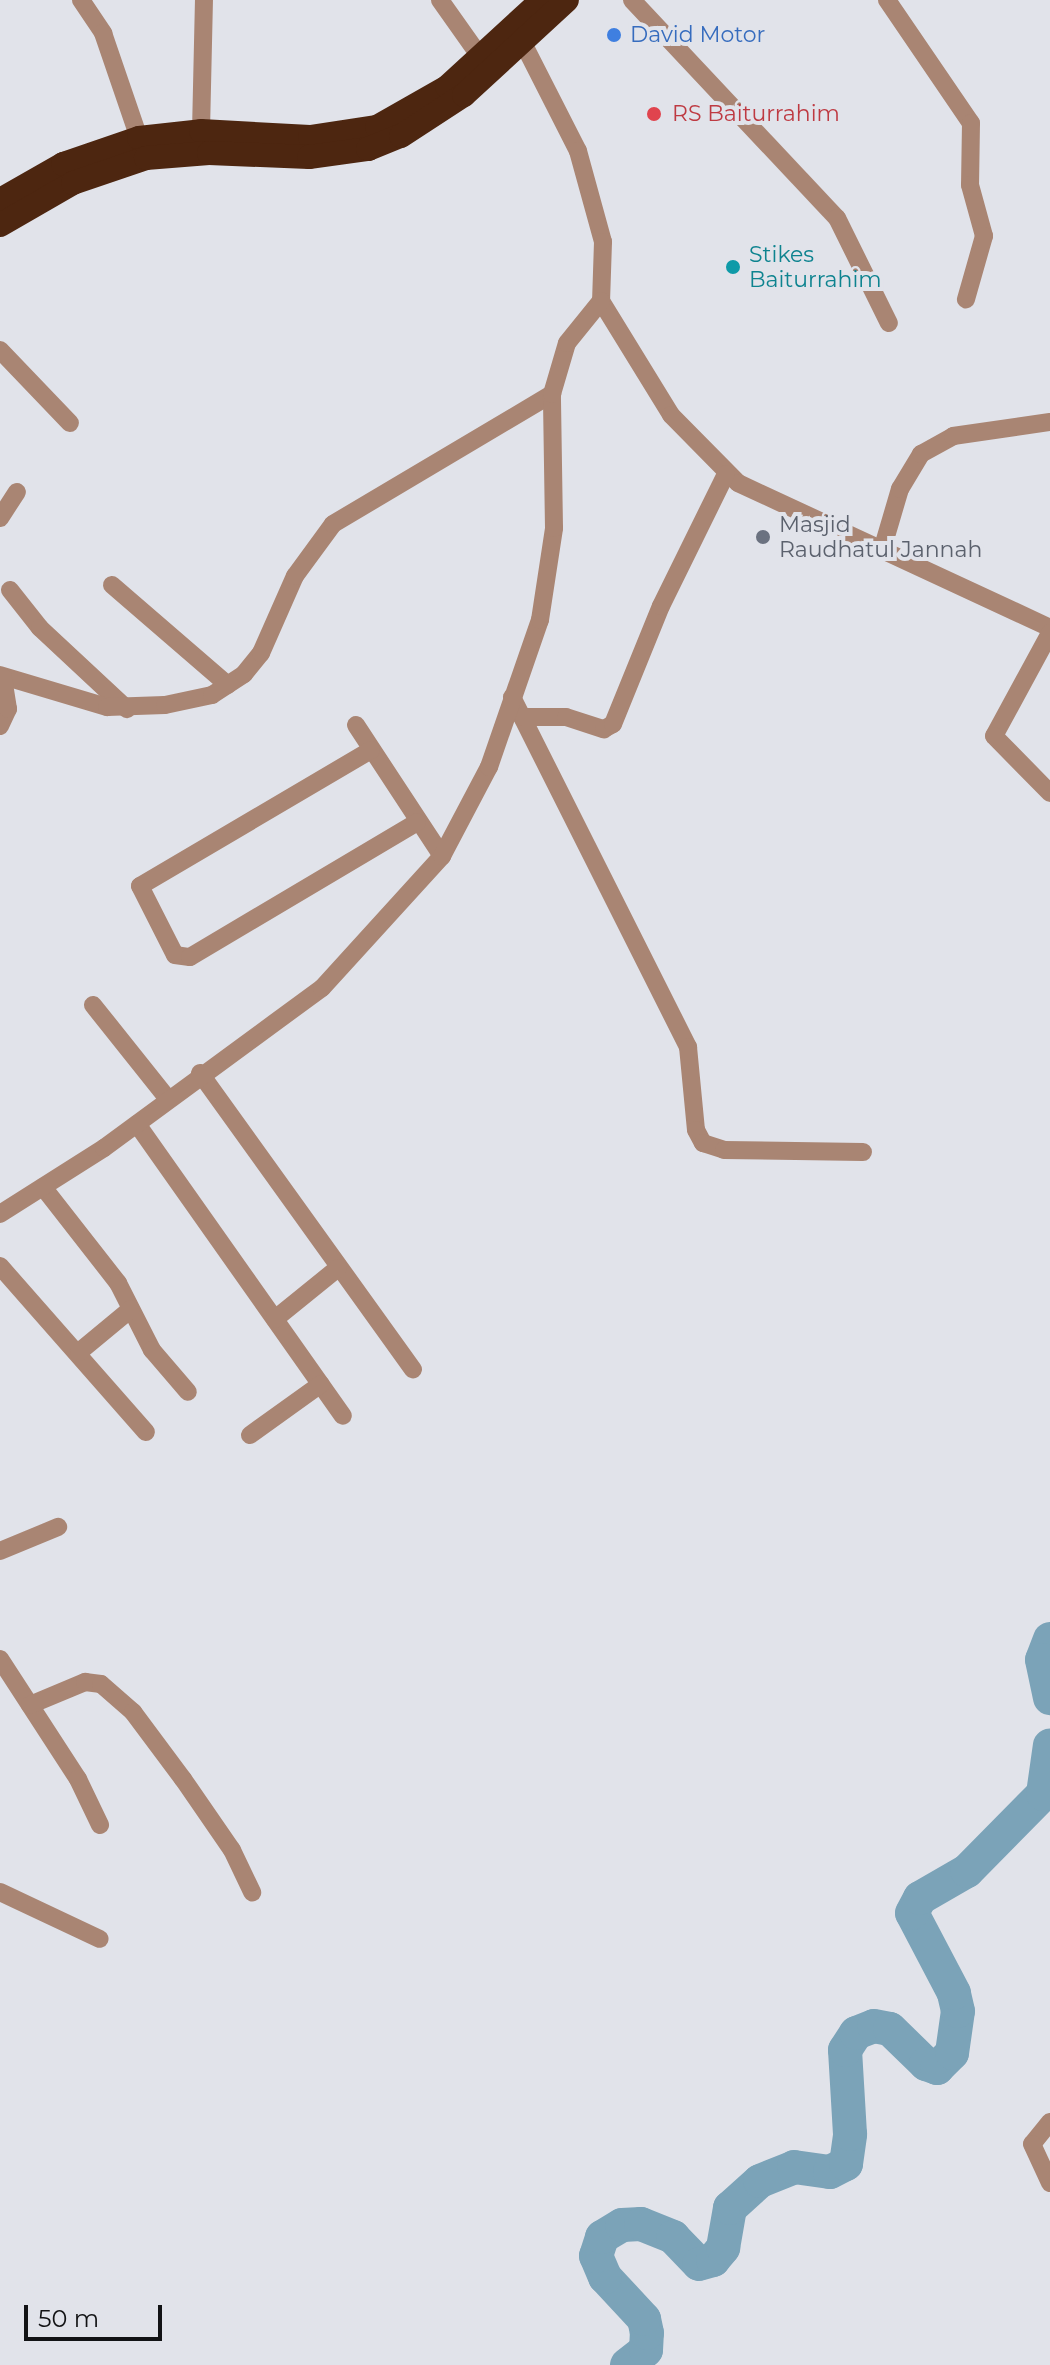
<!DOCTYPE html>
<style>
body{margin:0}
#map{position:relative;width:1050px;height:2365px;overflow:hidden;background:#e1e3ea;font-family:Montserrat,sans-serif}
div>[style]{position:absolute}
.river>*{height:34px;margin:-17px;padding:0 17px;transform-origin:17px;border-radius:17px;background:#7ba3b8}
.minor>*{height:18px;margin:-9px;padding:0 9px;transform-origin:9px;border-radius:9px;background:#a98573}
.highway>*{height:24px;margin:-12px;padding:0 12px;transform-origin:12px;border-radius:12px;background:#4d2610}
.dots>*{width:22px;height:22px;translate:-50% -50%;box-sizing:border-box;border:4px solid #e1e3ea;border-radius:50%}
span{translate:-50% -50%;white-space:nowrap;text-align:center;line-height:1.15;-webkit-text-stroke:8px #e1e3ea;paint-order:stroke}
.shop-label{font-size:22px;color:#366cbe}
.left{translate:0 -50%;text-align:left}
.health-label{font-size:22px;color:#be3a42}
.culture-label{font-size:22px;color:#0d838f}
.worship-label{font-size:22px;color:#5b616d}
.scale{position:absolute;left:24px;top:2305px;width:138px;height:36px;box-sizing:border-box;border:4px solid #121315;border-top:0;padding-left:10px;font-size:24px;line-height:28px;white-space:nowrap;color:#121315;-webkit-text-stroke:6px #e1e3ea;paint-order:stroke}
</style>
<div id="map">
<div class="river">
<div style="left:1050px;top:1639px;width:22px;rotate:111deg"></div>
<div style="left:1042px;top:1660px;width:39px;rotate:78deg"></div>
<div style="left:627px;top:2365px;width:24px;rotate:-38deg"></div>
<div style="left:646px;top:2350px;width:17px;rotate:-87deg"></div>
<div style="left:647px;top:2333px;width:14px;rotate:-102deg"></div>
<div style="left:644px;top:2319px;width:57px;rotate:-132.9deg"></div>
<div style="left:605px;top:2277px;width:23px;rotate:-113deg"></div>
<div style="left:596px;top:2256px;width:20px;rotate:-72deg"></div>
<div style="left:602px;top:2237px;width:23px;rotate:-31deg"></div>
<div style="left:622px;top:2225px;width:19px;rotate:-3deg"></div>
<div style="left:641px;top:2224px;width:35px;rotate:22deg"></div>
<div style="left:673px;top:2237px;width:37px;rotate:46deg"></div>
<div style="left:699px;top:2264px;width:15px;rotate:-16deg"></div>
<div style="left:713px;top:2260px;width:16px;rotate:-50deg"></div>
<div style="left:723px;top:2248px;width:41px;rotate:-80.1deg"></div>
<div style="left:730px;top:2208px;width:40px;rotate:-42deg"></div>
<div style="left:760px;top:2181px;width:37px;rotate:-22deg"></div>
<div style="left:794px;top:2167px;width:36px;rotate:8deg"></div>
<div style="left:830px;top:2172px;width:18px;rotate:-27deg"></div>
<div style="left:846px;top:2164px;width:30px;rotate:-82deg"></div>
<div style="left:850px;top:2134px;width:84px;rotate:-93.4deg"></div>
<div style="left:845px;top:2050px;width:20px;rotate:-57deg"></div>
<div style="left:856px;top:2033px;width:19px;rotate:-21deg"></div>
<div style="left:874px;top:2026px;width:16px;rotate:11deg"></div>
<div style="left:890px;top:2029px;width:50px;rotate:44.2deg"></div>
<div style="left:926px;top:2064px;width:12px;rotate:20deg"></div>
<div style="left:937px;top:2068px;width:21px;rotate:-45deg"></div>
<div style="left:952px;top:2053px;width:42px;rotate:-81.9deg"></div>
<div style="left:958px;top:2011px;width:18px;rotate:-103deg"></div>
<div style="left:954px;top:1993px;width:90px;rotate:-117.7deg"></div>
<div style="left:912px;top:1913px;width:17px;rotate:-62deg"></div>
<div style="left:920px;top:1898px;width:54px;rotate:-29.9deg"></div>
<div style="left:967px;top:1871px;width:108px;rotate:-45.4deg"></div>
<div style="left:1043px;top:1794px;width:49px;rotate:-81.9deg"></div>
</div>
<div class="minor">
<div style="left:81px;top:0;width:40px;rotate:56deg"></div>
<div style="left:103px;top:33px;width:111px;rotate:71.1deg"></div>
<div style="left:440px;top:0;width:71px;rotate:54.7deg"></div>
<div style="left:632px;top:0;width:299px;rotate:46.8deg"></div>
<div style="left:837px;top:218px;width:117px;rotate:63.7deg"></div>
<div style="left:887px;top:0;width:149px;rotate:55.7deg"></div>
<div style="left:971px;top:123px;width:62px;rotate:90.9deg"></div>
<div style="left:970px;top:185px;width:53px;rotate:74.6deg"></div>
<div style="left:984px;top:236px;width:66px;rotate:105.9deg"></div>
<div style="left:523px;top:43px;width:121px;rotate:63deg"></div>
<div style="left:578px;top:151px;width:94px;rotate:74.6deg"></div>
<div style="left:603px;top:242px;width:59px;rotate:91.9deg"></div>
<div style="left:601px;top:301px;width:134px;rotate:58.4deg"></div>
<div style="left:671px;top:415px;width:95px;rotate:45.4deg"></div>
<div style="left:738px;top:483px;width:344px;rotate:24.9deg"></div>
<div style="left:201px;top:131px;width:131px;rotate:-88.7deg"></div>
<div style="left:0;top:350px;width:101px;rotate:46.2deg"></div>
<div style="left:0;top:518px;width:31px;rotate:-57deg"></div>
<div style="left:882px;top:550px;width:64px;rotate:-73.6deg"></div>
<div style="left:900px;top:489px;width:41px;rotate:-59deg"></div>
<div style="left:921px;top:454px;width:37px;rotate:-29deg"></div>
<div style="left:953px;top:436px;width:98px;rotate:-8.2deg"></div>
<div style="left:112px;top:585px;width:153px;rotate:40.8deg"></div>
<div style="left:10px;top:590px;width:48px;rotate:51.7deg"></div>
<div style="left:40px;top:628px;width:119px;rotate:43deg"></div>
<div style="left:1050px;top:633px;width:117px;rotate:118.5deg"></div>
<div style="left:994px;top:736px;width:80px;rotate:45.5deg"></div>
<div style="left:0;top:675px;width:112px;rotate:16.7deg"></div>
<div style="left:107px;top:707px;width:58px;rotate:-2deg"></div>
<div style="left:165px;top:705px;width:48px;rotate:-12deg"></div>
<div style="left:212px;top:695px;width:38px;rotate:-33deg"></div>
<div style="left:244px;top:674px;width:27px;rotate:-51deg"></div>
<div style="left:261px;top:653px;width:84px;rotate:-66.2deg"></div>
<div style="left:295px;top:576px;width:64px;rotate:-53.8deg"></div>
<div style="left:333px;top:524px;width:255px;rotate:-30.7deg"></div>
<div style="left:512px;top:697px;width:392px;rotate:63.3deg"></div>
<div style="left:688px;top:1047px;width:83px;rotate:84.5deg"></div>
<div style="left:696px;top:1130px;width:15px;rotate:62deg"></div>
<div style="left:703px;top:1143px;width:22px;rotate:18deg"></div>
<div style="left:724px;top:1150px;width:139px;rotate:0.8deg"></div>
<div style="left:522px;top:717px;width:44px"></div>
<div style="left:566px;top:717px;width:40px;rotate:18deg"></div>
<div style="left:604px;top:729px;width:10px;rotate:-29deg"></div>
<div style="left:613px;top:724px;width:127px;rotate:-67.9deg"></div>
<div style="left:661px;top:606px;width:147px;rotate:-63.8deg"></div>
<div style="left:356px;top:725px;width:157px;rotate:56.7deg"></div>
<div style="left:0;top:726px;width:19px;rotate:-65deg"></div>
<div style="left:8px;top:709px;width:32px;rotate:-99deg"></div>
<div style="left:371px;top:750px;width:268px;rotate:149.5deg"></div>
<div style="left:140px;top:886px;width:77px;rotate:63.1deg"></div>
<div style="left:175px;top:955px;width:15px;rotate:8deg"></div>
<div style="left:190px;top:957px;width:264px;rotate:-30.7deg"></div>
<div style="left:93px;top:1005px;width:120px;rotate:51.4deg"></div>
<div style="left:200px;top:1073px;width:365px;rotate:54.3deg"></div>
<div style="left:137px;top:1124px;width:357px;rotate:54.8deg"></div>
<div style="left:43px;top:1187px;width:122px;rotate:52deg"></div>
<div style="left:118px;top:1283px;width:75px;rotate:63.1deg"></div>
<div style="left:152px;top:1350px;width:55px;rotate:49.4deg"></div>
<div style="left:0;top:1214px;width:123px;rotate:-32.4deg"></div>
<div style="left:104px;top:1148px;width:270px;rotate:-36.3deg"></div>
<div style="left:322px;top:988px;width:178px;rotate:-47.7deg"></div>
<div style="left:442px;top:856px;width:101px;rotate:-62.2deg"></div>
<div style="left:489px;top:767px;width:156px;rotate:-70.9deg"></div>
<div style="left:540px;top:620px;width:93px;rotate:-81.3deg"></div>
<div style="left:554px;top:528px;width:134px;rotate:-90.9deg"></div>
<div style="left:552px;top:394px;width:53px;rotate:-73.6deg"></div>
<div style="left:567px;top:343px;width:54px;rotate:-51deg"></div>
<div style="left:0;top:1266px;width:221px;rotate:48.7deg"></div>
<div style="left:275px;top:1319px;width:81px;rotate:-39deg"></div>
<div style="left:79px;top:1352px;width:67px;rotate:-39.6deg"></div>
<div style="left:250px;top:1435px;width:87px;rotate:-35.7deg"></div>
<div style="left:0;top:1551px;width:63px;rotate:-22.5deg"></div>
<div style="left:0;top:1659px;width:143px;rotate:57deg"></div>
<div style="left:78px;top:1779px;width:51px;rotate:64.4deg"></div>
<div style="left:30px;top:1705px;width:60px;rotate:-22.7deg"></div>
<div style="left:85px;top:1682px;width:16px;rotate:7deg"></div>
<div style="left:101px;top:1684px;width:43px;rotate:41.2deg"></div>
<div style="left:133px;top:1712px;width:84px;rotate:53.3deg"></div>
<div style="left:183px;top:1779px;width:86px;rotate:55.4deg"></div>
<div style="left:232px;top:1850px;width:47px;rotate:64.5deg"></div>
<div style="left:0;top:1892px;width:110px;rotate:25.2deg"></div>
<div style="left:1050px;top:2122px;width:28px;rotate:129deg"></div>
<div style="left:1032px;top:2144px;width:43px;rotate:65.2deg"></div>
</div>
<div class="highway">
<div style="left:0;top:200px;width:73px;rotate:-29.7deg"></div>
<div style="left:63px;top:164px;width:80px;rotate:-18.9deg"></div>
<div style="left:139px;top:138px;width:62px;rotate:-6.4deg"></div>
<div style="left:201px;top:131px;width:109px;rotate:3.2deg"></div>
<div style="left:310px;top:137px;width:68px;rotate:-8.5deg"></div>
<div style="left:377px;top:127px;width:81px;rotate:-29.7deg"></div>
<div style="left:447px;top:87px;width:129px;rotate:-42.5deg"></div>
<div style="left:0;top:225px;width:84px;rotate:-29.9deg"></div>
<div style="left:73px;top:183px;width:77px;rotate:-18.9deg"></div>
<div style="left:146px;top:158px;width:63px;rotate:-4.5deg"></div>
<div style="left:209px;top:153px;width:100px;rotate:2.3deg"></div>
<div style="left:309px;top:157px;width:60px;rotate:-7.7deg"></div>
<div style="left:368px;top:149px;width:35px;rotate:-22deg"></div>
<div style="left:401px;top:136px;width:75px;rotate:-33.1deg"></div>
<div style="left:464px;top:95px;width:140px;rotate:-42.7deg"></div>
</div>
<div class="dots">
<div style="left:614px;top:35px;background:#3f7fe0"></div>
<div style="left:654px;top:114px;background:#e0444e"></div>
<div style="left:733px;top:267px;background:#0f9aa8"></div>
<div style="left:763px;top:537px;background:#6b7280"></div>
</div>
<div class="shop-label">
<span class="left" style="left:630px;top:35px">David Motor</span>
</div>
<div class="health-label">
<span class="left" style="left:672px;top:114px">RS Baiturrahim</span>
</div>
<div class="culture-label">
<span class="left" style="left:749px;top:267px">Stikes<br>Baiturrahim</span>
</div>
<div class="worship-label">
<span class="left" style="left:779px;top:537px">Masjid<br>Raudhatul Jannah</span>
</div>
<div class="scale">50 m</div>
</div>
